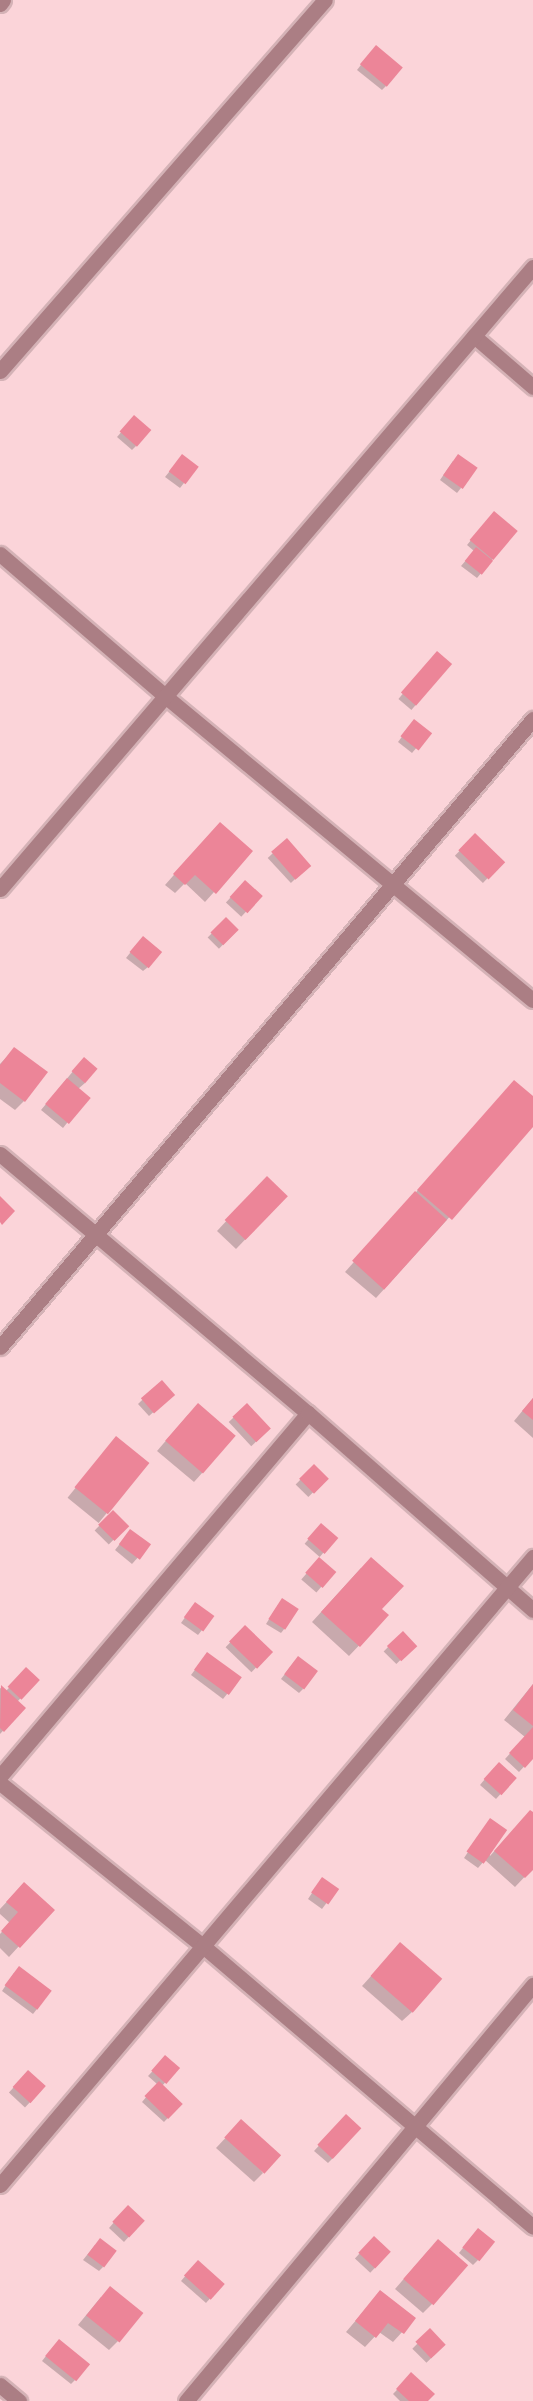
<!DOCTYPE html>
<style>
body{margin:0}
#map{position:relative;width:533px;height:2401px;overflow:hidden;background:#fbd4d9;font-family:"Exo 2",sans-serif}
div>[style]{position:absolute}
.shadow>*{inset:0;background:#0003;transform-origin:0 0}
.building>*{inset:0;background:#ec8598;transform-origin:0 0}
.roads{filter:drop-shadow(2px 0 #d4b2b6) drop-shadow(-2px 0 #d4b2b6) drop-shadow(0 2px #d4b2b6) drop-shadow(0 -2px #d4b2b6)}
.minor>*{height:15px;margin:-7.5px;padding:0 7.5px;transform-origin:7.5px;border-radius:7.5px;background:#ab7e84}
span{translate:-50% -50%;white-space:nowrap;text-align:center;line-height:1.15;-webkit-text-stroke:4.5px #fff;paint-order:stroke}
</style>
<div id="map">
<div class="shadow">
<div style="clip-path:polygon(371px 52px,386px 86px,382px 90px,357px 70px)"></div>
<div style="clip-path:polygon(130px 422px,136px 446px,132px 450px,117px 437px)"></div>
<div style="clip-path:polygon(178px 461px,184px 483px,180px 488px,165px 477px)"></div>
<div style="clip-path:polygon(453px 461px,461px 488px,457px 493px,440px 480px)"></div>
<div style="clip-path:polygon(489px 518px,516px 531px,477px 578px,461px 566px,474px 551px,467px 545px)"></div>
<div style="left:437px;top:653px;width:17px;height:60px;rotate:40deg"></div>
<div style="clip-path:polygon(410px 726px,429px 733px,412px 753px,398px 742px)"></div>
<div style="clip-path:polygon(211px 833px,214px 892px,205px 902px,185px 883px,175px 893px,165px 885px)"></div>
<div style="left:475px;top:835px;width:39px;height:29px;rotate:44deg"></div>
<div style="left:286px;top:841px;width:34px;height:25px;rotate:47deg"></div>
<div style="left:245px;top:882px;width:21px;height:28px;rotate:43deg"></div>
<div style="left:226px;top:919px;width:16px;height:26px;rotate:45deg"></div>
<div style="clip-path:polygon(138px 943px,148px 967px,143px 971px,126px 958px)"></div>
<div style="clip-path:polygon(14px 1049px,24px 1101px,15px 1110px,0 1099px,0 1064px)"></div>
<div style="clip-path:polygon(79px 1064px,85px 1083px,78px 1089px,67px 1123px,63px 1128px,41px 1110px)"></div>
<div style="clip-path:polygon(514px 1082px,533px 1098px,533px 1125px,376px 1298px,345px 1272px)"></div>
<div style="clip-path:polygon(257px 1188px,286px 1197px,236px 1249px,217px 1231px)"></div>
<div style="clip-path:polygon(161px 1382px,168px 1399px,149px 1416px,138px 1404px)"></div>
<div style="clip-path:polygon(533px 1398px,533px 1438px,514px 1421px)"></div>
<div style="left:247px;top:1405px;width:33px;height:25px;rotate:47deg"></div>
<div style="clip-path:polygon(188px 1415px,203px 1472px,194px 1482px,157px 1451px)"></div>
<div style="left:116px;top:1438px;width:40px;height:77px;rotate:39deg"></div>
<div style="left:314px;top:1466px;width:18px;height:26px;rotate:45deg"></div>
<div style="left:113px;top:1512px;width:20px;height:26px;rotate:45deg"></div>
<div style="left:321px;top:1525px;width:20px;height:25px;rotate:41deg"></div>
<div style="clip-path:polygon(126px 1536px,149px 1545px,132px 1564px,115px 1550px)"></div>
<div style="left:319px;top:1559px;width:20px;height:27px;rotate:41deg"></div>
<div style="clip-path:polygon(361px 1568px,380px 1610px,387px 1616px,349px 1656px,312px 1622px)"></div>
<div style="clip-path:polygon(278px 1605px,285px 1628px,281px 1633px,266px 1624px)"></div>
<div style="clip-path:polygon(191px 1609px,202px 1630px,198px 1635px,181px 1623px)"></div>
<div style="left:245px;top:1627px;width:36px;height:28px;rotate:44deg"></div>
<div style="left:402px;top:1633px;width:18px;height:26px;rotate:45deg"></div>
<div style="clip-path:polygon(203px 1659px,240px 1678px,223px 1699px,191px 1675px)"></div>
<div style="clip-path:polygon(294px 1662px,303px 1689px,299px 1693px,281px 1679px)"></div>
<div style="clip-path:polygon(26px 1670px,38px 1680px,17px 1702px,24px 1708px,0 1734px,0 1688px,6px 1691px)"></div>
<div style="clip-path:polygon(533px 1684px,533px 1757px,519px 1772px,505px 1759px,525px 1737px,504px 1720px)"></div>
<div style="clip-path:polygon(494px 1768px,515px 1778px,496px 1799px,480px 1785px)"></div>
<div style="clip-path:polygon(533px 1814px,533px 1868px,515px 1887px,485px 1860px,478px 1868px,464px 1858px,486px 1825px,490px 1856px,521px 1821px)"></div>
<div style="clip-path:polygon(318px 1884px,337px 1889px,322px 1909px,308px 1899px)"></div>
<div style="clip-path:polygon(14px 1894px,52px 1910px,9px 1957px,0 1948px,0 1934px,10px 1923px,0 1914px,0 1909px)"></div>
<div style="clip-path:polygon(391px 1954px,412px 2012px,402px 2021px,362px 1986px)"></div>
<div style="clip-path:polygon(14px 1973px,37px 2009px,33px 2014px,2px 1991px)"></div>
<div style="clip-path:polygon(166px 2057px,178px 2068px,162px 2086px,181px 2104px,164px 2122px,142px 2102px,157px 2084px,148px 2076px)"></div>
<div style="left:28px;top:2072px;width:22px;height:28px;rotate:43deg"></div>
<div style="clip-path:polygon(346px 2116px,332px 2159px,328px 2163px,314px 2151px)"></div>
<div style="clip-path:polygon(232px 2131px,263px 2173px,254px 2182px,216px 2148px)"></div>
<div style="clip-path:polygon(123px 2212px,143px 2221px,124px 2242px,109px 2228px)"></div>
<div style="clip-path:polygon(473px 2235px,478px 2260px,473px 2265px,459px 2253px)"></div>
<div style="left:374px;top:2238px;width:21px;height:28px;rotate:43deg"></div>
<div style="clip-path:polygon(95px 2245px,103px 2267px,99px 2271px,83px 2260px)"></div>
<div style="clip-path:polygon(429px 2250px,432px 2304px,423px 2313px,395px 2289px)"></div>
<div style="clip-path:polygon(193px 2267px,223px 2284px,206px 2303px,181px 2281px)"></div>
<div style="clip-path:polygon(380px 2292px,414px 2319px,393px 2342px,379px 2332px,365px 2347px,346px 2332px)"></div>
<div style="clip-path:polygon(101px 2297px,118px 2341px,109px 2350px,78px 2325px)"></div>
<div style="left:430px;top:2331px;width:20px;height:25px;rotate:45deg"></div>
<div style="clip-path:polygon(54px 2346px,75px 2380px,71px 2384px,42px 2361px)"></div>
<div style="clip-path:polygon(412px 2374px,426px 2401px,400px 2401px,393px 2394px)"></div>
</div>
<div class="building">
<div style="left:376px;top:45px;width:35px;height:25px;rotate:40deg"></div>
<div style="left:134px;top:415px;width:23px;height:22px;rotate:41deg"></div>
<div style="left:182px;top:454px;width:21px;height:22px;rotate:37deg"></div>
<div style="left:458px;top:454px;width:24px;height:26px;rotate:35deg"></div>
<div style="left:494px;top:511px;width:31px;height:38px;rotate:40deg"></div>
<div style="left:476px;top:547px;width:22px;height:18px;rotate:39deg"></div>
<div style="left:437px;top:651px;width:20px;height:55px;rotate:41deg"></div>
<div style="left:414px;top:719px;width:23px;height:22px;rotate:38deg"></div>
<div style="clip-path:polygon(220px 822px,253px 851px,216px 894px,195px 875px,185px 885px,173px 874px)"></div>
<div style="left:475px;top:833px;width:42px;height:24px;rotate:44deg"></div>
<div style="left:287px;top:838px;width:37px;height:21px;rotate:49deg"></div>
<div style="left:245px;top:880px;width:24px;height:23px;rotate:42deg"></div>
<div style="left:226px;top:917px;width:18px;height:22px;rotate:45deg"></div>
<div style="left:143px;top:936px;width:25px;height:21px;rotate:40deg"></div>
<div style="clip-path:polygon(14px 1047px,48px 1072px,25px 1102px,0 1083px,0 1065px)"></div>
<div style="left:84px;top:1057px;width:18px;height:19px;rotate:41deg"></div>
<div style="left:67px;top:1078px;width:31px;height:34px;rotate:40deg"></div>
<div style="clip-path:polygon(514px 1080px,533px 1096px,533px 1127px,452px 1220px,417px 1190px)"></div>
<div style="left:267px;top:1176px;width:29px;height:61px;rotate:44deg"></div>
<div style="left:415px;top:1191px;width:43px;height:94px;rotate:42deg"></div>
<div style="clip-path:polygon(0 1196px,15px 1211px,2px 1225px,0 1222px)"></div>
<div style="left:162px;top:1380px;width:20px;height:28px;rotate:49deg"></div>
<div style="clip-path:polygon(533px 1398px,533px 1420px,522px 1411px)"></div>
<div style="left:198px;top:1403px;width:50px;height:50px;rotate:41deg"></div>
<div style="left:247px;top:1403px;width:35px;height:20px;rotate:47deg"></div>
<div style="left:116px;top:1436px;width:43px;height:66px;rotate:39deg"></div>
<div style="left:314px;top:1464px;width:21px;height:21px;rotate:45deg"></div>
<div style="left:113px;top:1510px;width:23px;height:21px;rotate:45deg"></div>
<div style="left:321px;top:1523px;width:23px;height:21px;rotate:41deg"></div>
<div style="left:130px;top:1529px;width:26px;height:19px;rotate:36deg"></div>
<div style="left:319px;top:1557px;width:23px;height:21px;rotate:41deg"></div>
<div style="clip-path:polygon(371px 1557px,404px 1586px,382px 1609px,389px 1615px,360px 1647px,321px 1612px)"></div>
<div style="left:282px;top:1598px;width:20px;height:25px;rotate:33deg"></div>
<div style="left:195px;top:1602px;width:24px;height:19px;rotate:36deg"></div>
<div style="left:245px;top:1625px;width:39px;height:23px;rotate:44deg"></div>
<div style="left:403px;top:1631px;width:21px;height:22px;rotate:47deg"></div>
<div style="left:207px;top:1652px;width:43px;height:22px;rotate:36deg"></div>
<div style="left:298px;top:1656px;width:25px;height:23px;rotate:37deg"></div>
<div style="left:26px;top:1667px;width:19px;height:27px;rotate:43deg"></div>
<div style="clip-path:polygon(533px 1684px,533px 1726px,513px 1710px)"></div>
<div style="clip-path:polygon(1px 1685px,26px 1708px,4px 1732px,0 1728px)"></div>
<div style="clip-path:polygon(533px 1727px,533px 1759px,525px 1768px,509px 1753px)"></div>
<div style="left:499px;top:1762px;width:24px;height:23px;rotate:42deg"></div>
<div style="clip-path:polygon(530px 1810px,533px 1812px,533px 1870px,525px 1878px,494px 1851px)"></div>
<div style="left:490px;top:1818px;width:21px;height:41px;rotate:35deg"></div>
<div style="left:322px;top:1877px;width:21px;height:19px;rotate:35deg"></div>
<div style="clip-path:polygon(24px 1882px,55px 1910px,20px 1948px,1px 1931px,18px 1912px,6px 1902px)"></div>
<div style="left:400px;top:1942px;width:56px;height:45px;rotate:41deg"></div>
<div style="left:19px;top:1966px;width:41px;height:24px;rotate:37deg"></div>
<div style="left:165px;top:2055px;width:20px;height:21px;rotate:41deg"></div>
<div style="left:28px;top:2070px;width:24px;height:23px;rotate:42deg"></div>
<div style="left:159px;top:2081px;width:33px;height:21px;rotate:44deg"></div>
<div style="left:346px;top:2114px;width:21px;height:42px;rotate:43deg"></div>
<div style="left:241px;top:2119px;width:54px;height:25px;rotate:42deg"></div>
<div style="left:128px;top:2205px;width:23px;height:23px;rotate:43deg"></div>
<div style="left:478px;top:2228px;width:22px;height:25px;rotate:39deg"></div>
<div style="left:374px;top:2236px;width:23px;height:23px;rotate:43deg"></div>
<div style="left:100px;top:2238px;width:21px;height:21px;rotate:37deg"></div>
<div style="left:438px;top:2239px;width:40px;height:53px;rotate:41deg"></div>
<div style="left:198px;top:2260px;width:36px;height:21px;rotate:42deg"></div>
<div style="left:110px;top:2286px;width:43px;height:38px;rotate:39deg"></div>
<div style="clip-path:polygon(380px 2290px,416px 2318px,404px 2334px,388px 2323px,376px 2338px,355px 2321px)"></div>
<div style="left:430px;top:2328px;width:23px;height:20px;rotate:47deg"></div>
<div style="left:59px;top:2339px;width:40px;height:22px;rotate:39deg"></div>
<div style="clip-path:polygon(411px 2372px,435px 2394px,428px 2401px,409px 2401px,396px 2389px)"></div>
</div>
<div class="roads">
<div class="minor">
<div style="left:0;top:4px;width:5px;rotate:-53deg"></div>
<div style="left:474px;top:336px;width:78px;rotate:40.8deg"></div>
<div style="left:0;top:371px;width:493px;rotate:-48.8deg"></div>
<div style="left:0;top:554px;width:218px;rotate:40.7deg"></div>
<div style="left:165px;top:696px;width:477px;rotate:39.6deg"></div>
<div style="left:0;top:889px;width:819px;rotate:-49.41deg"></div>
<div style="left:0;top:1154px;width:402px;rotate:40.1deg"></div>
<div style="left:308px;top:1413px;width:476px;rotate:130.3deg"></div>
<div style="left:0;top:1347px;width:824px;rotate:-49.68deg"></div>
<div style="left:308px;top:1413px;width:299px;rotate:41.2deg"></div>
<div style="left:0;top:1783px;width:260px;rotate:38.8deg"></div>
<div style="left:203px;top:1946px;width:433px;rotate:40.4deg"></div>
<div style="left:0;top:2185px;width:824px;rotate:-49.68deg"></div>
<div style="left:0;top:2385px;width:25px;rotate:40deg"></div>
<div style="left:186px;top:2401px;width:542px;rotate:-50.17deg"></div>
</div>
</div>
</div>
